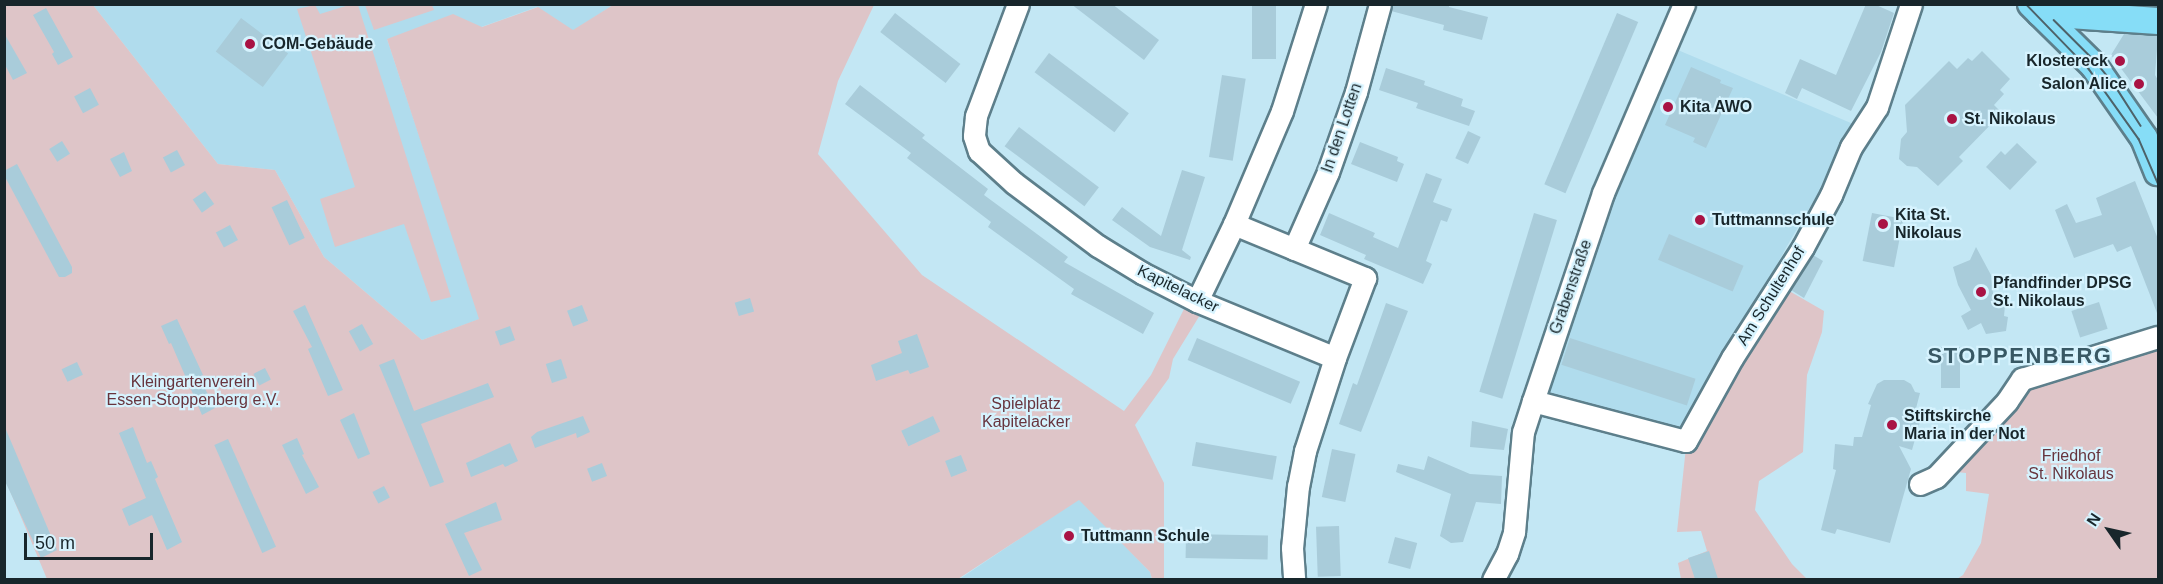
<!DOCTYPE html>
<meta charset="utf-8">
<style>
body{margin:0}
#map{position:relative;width:2163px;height:584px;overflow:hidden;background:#c3e7f4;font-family:Helvetica,sans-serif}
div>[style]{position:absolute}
.built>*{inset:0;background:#b0dced}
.green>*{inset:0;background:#dec5c8}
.building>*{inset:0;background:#a9ccda;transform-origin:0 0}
.roads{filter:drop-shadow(2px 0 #5d7f8b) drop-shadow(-2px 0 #5d7f8b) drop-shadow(0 2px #5d7f8b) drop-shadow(0 -2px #5d7f8b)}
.minor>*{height:21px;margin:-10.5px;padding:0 10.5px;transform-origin:10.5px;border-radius:10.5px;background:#fff}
.major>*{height:26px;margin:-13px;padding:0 13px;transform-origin:13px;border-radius:13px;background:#86ddf7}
.tram>*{height:1.5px;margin:-0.75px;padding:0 0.75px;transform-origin:0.75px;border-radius:0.75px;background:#4d6269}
.dots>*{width:16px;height:16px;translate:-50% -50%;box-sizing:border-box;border:3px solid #d6f3fe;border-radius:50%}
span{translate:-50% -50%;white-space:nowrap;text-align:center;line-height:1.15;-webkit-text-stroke:4.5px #d6f3fe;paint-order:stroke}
.poi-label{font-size:16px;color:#18262b;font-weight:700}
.left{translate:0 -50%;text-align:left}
.right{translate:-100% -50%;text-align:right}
.street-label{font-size:16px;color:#18262b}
.park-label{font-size:16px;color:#67343d}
.district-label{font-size:22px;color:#385864;font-weight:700;letter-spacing:1.5px}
.frame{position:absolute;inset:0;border:6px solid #18262b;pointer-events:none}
.north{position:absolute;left:2079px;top:500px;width:60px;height:60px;-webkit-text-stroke:4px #d6f3fe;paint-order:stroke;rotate:304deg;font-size:16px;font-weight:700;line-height:24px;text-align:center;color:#18262b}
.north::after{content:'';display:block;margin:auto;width:21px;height:27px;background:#18262b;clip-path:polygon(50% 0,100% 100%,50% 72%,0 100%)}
.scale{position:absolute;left:24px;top:533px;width:129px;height:27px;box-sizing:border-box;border:3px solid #18262b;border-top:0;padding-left:8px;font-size:18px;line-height:21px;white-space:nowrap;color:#18262b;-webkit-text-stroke:4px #d6f3fe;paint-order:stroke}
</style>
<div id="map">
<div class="built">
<div style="clip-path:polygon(93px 5px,613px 5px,573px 31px,537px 7px,481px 27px,387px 39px,480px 319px,422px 340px,324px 257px,275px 170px,218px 164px)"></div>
<div style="clip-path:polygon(1673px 48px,1858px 126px,1787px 246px,1685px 437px,1537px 399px,1570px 299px)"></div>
<div style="clip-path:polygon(1079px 499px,1150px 572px,1152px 579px,958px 580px)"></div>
</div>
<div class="green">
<div style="clip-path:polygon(4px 5px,93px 5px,218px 164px,275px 170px,324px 257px,422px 340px,479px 319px,387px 39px,453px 14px,482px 27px,538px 7px,573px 30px,613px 5px,874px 5px,838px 81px,818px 154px,922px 275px,1124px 411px,1151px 375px,1185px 307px,1200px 315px,1173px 359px,1169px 378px,1135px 425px,1164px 483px,1164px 579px,1152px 579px,1150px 572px,1079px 500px,958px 579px,47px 579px,5px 479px)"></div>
<div style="clip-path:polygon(315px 5px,320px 14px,349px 5px,358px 5px,451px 297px,431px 302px,404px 224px,335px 247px,320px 199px,355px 187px,297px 9px)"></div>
<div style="clip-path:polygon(365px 5px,432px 5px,434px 10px,374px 30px)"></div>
<div style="clip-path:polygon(1784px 288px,1824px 311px,1822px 332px,1807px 375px,1803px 452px,1759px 481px,1755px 510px,1792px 564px,1807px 579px,1681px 579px,1678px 563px,1707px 551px,1701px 531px,1677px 532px,1686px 447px)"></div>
<div style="clip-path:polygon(2158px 346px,2158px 579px,1957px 579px,1963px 575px,1981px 543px,1989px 494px,1966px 491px,1966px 473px,1956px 472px,1956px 461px,2022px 387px)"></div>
</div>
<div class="building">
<div style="clip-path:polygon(1071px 4px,1112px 4px,1159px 40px,1144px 60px)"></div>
<div style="left:1252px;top:4px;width:24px;height:55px"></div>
<div style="clip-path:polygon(1392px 4px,1449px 4px,1449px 7px,1488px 17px,1482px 40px,1443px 30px,1444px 25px,1391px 11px)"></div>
<div style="clip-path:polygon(1866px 4px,1874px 4px,1894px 13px,1881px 52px,1851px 111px,1802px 88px,1797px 99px,1785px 93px,1800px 59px,1836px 75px)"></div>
<div style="clip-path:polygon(46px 8px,73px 57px,58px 65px,52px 54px,54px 52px,33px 15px)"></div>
<div style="left:895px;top:13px;width:83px;height:24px;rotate:38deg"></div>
<div style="left:1617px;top:13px;width:23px;height:186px;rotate:23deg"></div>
<div style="left:241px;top:18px;width:59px;height:42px;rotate:37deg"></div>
<div style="clip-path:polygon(4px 33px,27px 73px,13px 80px,4px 63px)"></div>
<div style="clip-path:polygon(2124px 34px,2158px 36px,2155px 75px,2158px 80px,2158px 118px,2111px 55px)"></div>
<div style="clip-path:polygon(1982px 51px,2010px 79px,2000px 90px,2004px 94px,1994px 105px,2002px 113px,1959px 157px,1963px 161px,1938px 186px,1917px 167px,1907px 166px,1899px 159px,1901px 139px,1907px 132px,1905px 105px,1949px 61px,1957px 69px,1968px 58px,1972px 61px)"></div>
<div style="left:1049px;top:53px;width:100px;height:24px;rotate:37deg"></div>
<div style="clip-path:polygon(1691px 67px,1721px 80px,1720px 83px,1733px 88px,1706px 148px,1693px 142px,1695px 138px,1665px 125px)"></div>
<div style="clip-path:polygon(1386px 68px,1425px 81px,1424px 85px,1463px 99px,1461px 106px,1475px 111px,1469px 126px,1416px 108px,1418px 103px,1379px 90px)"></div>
<div style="left:1222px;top:75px;width:24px;height:83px;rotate:9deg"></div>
<div style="clip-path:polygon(860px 85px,925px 135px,922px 138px,988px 189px,984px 195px,1068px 257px,1064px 262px,1154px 313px,1143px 334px,1071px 294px,1074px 289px,988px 227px,991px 222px,907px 158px,911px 153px,845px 104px)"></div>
<div style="left:90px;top:88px;width:19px;height:18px;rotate:62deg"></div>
<div style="left:1019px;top:127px;width:100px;height:24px;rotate:37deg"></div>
<div style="left:1468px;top:131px;width:14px;height:30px;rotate:25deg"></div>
<div style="left:62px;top:141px;width:15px;height:15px;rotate:58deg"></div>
<div style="clip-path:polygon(1360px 142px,1398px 157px,1397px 161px,1404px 164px,1397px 182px,1351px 164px)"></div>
<div style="clip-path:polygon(2017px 143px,2037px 162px,2010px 190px,1986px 167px,2001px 151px,2005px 155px)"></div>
<div style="left:177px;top:150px;width:17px;height:16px;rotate:62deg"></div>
<div style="clip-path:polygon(124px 152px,132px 171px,120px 177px,110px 159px)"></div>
<div style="clip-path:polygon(17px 164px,72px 267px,72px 273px,65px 277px,59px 277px,4px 175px,4px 171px)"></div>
<div style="clip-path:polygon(1182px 170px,1205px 177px,1182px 250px,1191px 257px,1190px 260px,1150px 247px,1112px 220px,1122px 207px,1161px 236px)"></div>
<div style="clip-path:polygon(1426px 173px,1442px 179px,1433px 202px,1452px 209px,1447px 222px,1441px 220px,1426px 261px,1432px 264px,1423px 284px,1364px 259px,1366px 255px,1320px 235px,1329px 213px,1375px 233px,1373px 237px,1398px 248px)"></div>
<div style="clip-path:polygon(2135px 181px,2158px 239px,2157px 313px,2131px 246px,2117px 252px,2113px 244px,2074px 258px,2055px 210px,2067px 204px,2076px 223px,2102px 215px,2096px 198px)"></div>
<div style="left:205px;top:191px;width:16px;height:15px;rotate:55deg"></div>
<div style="left:287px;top:200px;width:42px;height:17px;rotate:65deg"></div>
<div style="left:1534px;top:213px;width:24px;height:187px;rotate:17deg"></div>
<div style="left:1872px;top:213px;width:32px;height:49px;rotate:11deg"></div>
<div style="left:230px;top:225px;width:17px;height:16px;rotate:62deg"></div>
<div style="left:1669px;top:234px;width:81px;height:28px;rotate:23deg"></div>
<div style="clip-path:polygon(1976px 247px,1991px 275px,1994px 303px,2005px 306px,2004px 316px,2008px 317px,2006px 331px,1986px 334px,1981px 323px,1968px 330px,1961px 316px,1971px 310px,1958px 285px,1953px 267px,1970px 260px)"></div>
<div style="clip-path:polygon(1813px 255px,1823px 261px,1804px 298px,1791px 290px)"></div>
<div style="left:750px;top:298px;width:14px;height:16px;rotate:73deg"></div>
<div style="left:2099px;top:302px;width:28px;height:29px;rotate:72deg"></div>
<div style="clip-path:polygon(1386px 303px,1408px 311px,1361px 432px,1339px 424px,1353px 383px,1357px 385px)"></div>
<div style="clip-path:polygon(305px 305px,343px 390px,328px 396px,308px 349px,312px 347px,293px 311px)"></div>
<div style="left:582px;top:305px;width:17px;height:16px;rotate:69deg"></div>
<div style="clip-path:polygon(177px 319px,203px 375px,199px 377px,215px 408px,202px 415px,171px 343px,169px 344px,161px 326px)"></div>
<div style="left:362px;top:324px;width:23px;height:15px;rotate:61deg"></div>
<div style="left:510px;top:326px;width:15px;height:16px;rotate:70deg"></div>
<div style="clip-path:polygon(917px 334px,929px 367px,910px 374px,908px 370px,876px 381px,871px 365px,902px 353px,898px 341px)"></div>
<div style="left:1197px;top:338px;width:112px;height:24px;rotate:23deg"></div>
<div style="left:1570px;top:338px;width:132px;height:28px;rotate:18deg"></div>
<div style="left:1941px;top:347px;width:19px;height:41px"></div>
<div style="clip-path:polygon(394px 359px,414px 411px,488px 383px,494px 397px,421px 424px,444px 482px,430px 487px,379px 365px)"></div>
<div style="left:561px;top:359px;width:20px;height:16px;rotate:72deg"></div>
<div style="left:77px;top:362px;width:14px;height:17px;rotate:65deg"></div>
<div style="left:265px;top:368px;width:13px;height:13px;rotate:63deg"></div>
<div style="clip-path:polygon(1884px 380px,1904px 380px,1911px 384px,1915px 392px,1920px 393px,1914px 416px,1921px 418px,1912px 450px,1899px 446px,1911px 469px,1890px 543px,1837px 529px,1835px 534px,1821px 530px,1836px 470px,1833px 469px,1835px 444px,1853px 446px,1854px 437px,1862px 437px,1871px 405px,1868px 404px,1877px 384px)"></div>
<div style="clip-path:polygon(354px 413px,370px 454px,358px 459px,340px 420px)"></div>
<div style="clip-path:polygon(583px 416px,590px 432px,577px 438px,576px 433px,535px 448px,531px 437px,537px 432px)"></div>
<div style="left:933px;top:416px;width:17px;height:35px;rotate:65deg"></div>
<div style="clip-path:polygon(1472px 421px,1508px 429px,1504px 450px,1470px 447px)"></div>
<div style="clip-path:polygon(4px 425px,57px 550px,41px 558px,4px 479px)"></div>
<div style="clip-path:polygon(133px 427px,147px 463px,151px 461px,158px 477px,155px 479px,182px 542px,167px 550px,152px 515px,129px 526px,122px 509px,146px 498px,119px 433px)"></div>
<div style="clip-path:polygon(297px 438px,304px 454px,302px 455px,319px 487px,306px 494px,282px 445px)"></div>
<div style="left:228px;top:439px;width:118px;height:15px;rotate:66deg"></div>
<div style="left:1196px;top:442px;width:82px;height:24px;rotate:10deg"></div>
<div style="clip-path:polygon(510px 443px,518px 461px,505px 467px,503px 464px,471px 477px,466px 463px)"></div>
<div style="left:1332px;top:449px;width:24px;height:49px;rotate:12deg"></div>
<div style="left:961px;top:455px;width:17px;height:17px;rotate:69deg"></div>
<div style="clip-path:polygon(1428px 456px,1470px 474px,1502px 476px,1501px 504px,1476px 502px,1463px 542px,1451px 543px,1440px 536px,1451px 494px,1396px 472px,1398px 464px,1424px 470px)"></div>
<div style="left:602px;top:463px;width:14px;height:16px;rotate:69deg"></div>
<div style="left:384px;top:486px;width:13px;height:13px;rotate:63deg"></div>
<div style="clip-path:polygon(496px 502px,502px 520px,464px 533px,482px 570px,469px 576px,445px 524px)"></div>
<div style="left:1339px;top:526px;width:50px;height:23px;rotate:88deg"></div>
<div style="left:1186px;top:534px;width:82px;height:24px;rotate:1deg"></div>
<div style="left:1395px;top:537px;width:23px;height:27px;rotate:15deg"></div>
<div style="clip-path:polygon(1709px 551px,1718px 579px,1695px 579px,1688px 558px)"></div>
</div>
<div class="roads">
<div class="minor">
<div style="left:1018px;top:4px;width:120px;rotate:110.6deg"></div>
<div style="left:976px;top:116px;width:20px;rotate:96deg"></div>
<div style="left:974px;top:136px;width:16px;rotate:72deg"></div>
<div style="left:979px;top:151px;width:47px;rotate:42.4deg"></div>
<div style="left:1014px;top:183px;width:105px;rotate:36.9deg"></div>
<div style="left:1098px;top:246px;width:52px;rotate:31.5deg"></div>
<div style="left:1142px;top:273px;width:62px;rotate:27deg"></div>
<div style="left:1197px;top:301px;width:149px;rotate:22.4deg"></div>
<div style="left:1335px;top:358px;width:98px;rotate:107.9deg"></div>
<div style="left:1305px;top:451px;width:36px;rotate:101deg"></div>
<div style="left:1298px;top:486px;width:62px;rotate:95.5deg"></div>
<div style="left:1292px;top:548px;width:32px;rotate:86deg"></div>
<div style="left:1234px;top:224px;width:142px;rotate:22.4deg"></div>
<div style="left:1365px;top:278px;width:85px;rotate:110.6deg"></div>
<div style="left:1294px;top:249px;width:84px;rotate:-66.2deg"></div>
<div style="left:1328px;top:172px;width:85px;rotate:-70.7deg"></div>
<div style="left:1356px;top:92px;width:91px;rotate:-74.7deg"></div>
<div style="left:1197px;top:301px;width:85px;rotate:-64.3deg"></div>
<div style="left:1234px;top:224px;width:123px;rotate:-67deg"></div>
<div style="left:1282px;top:111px;width:112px;rotate:-72.4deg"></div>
<div style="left:1533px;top:401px;width:158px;rotate:14.7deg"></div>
<div style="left:1686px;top:441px;width:95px;rotate:-61deg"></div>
<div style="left:1732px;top:358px;width:132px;rotate:-57.4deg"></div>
<div style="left:1803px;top:247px;width:59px;rotate:-61.7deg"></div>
<div style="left:1831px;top:195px;width:52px;rotate:-67.4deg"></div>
<div style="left:1851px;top:147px;width:48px;rotate:-57deg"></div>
<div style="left:1877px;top:107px;width:108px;rotate:-71.7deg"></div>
<div style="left:1920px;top:484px;width:17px;rotate:-24deg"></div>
<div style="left:1936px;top:477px;width:104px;rotate:-46.9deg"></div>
<div style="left:2007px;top:401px;width:27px;rotate:-56deg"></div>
<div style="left:2022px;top:379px;width:142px;rotate:-17.2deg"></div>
<div style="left:1493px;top:580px;width:30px;rotate:-62deg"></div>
<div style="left:1507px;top:554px;width:23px;rotate:-72deg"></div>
<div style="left:1514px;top:532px;width:100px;rotate:-84.9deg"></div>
<div style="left:1523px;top:432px;width:33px;rotate:-72deg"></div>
<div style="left:1533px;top:401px;width:219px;rotate:-71.4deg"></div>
<div style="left:1603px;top:193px;width:206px;rotate:-66.8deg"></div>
</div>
<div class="major">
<div style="left:2031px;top:4px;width:88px;rotate:44.5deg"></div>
<div style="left:2094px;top:66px;width:88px;rotate:55.2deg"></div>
<div style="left:2144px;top:138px;width:37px;rotate:68deg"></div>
<div style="left:2040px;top:13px;width:118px;rotate:3.9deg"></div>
</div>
</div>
<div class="tram">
<div style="left:2026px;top:4px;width:91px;rotate:45.9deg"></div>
<div style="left:2089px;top:69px;width:86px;rotate:54.5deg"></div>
<div style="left:2139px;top:139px;width:48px;rotate:66.6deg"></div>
<div style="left:2054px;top:20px;width:59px;rotate:45deg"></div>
<div style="left:2096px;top:62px;width:32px;rotate:51deg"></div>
<div style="left:2116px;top:87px;width:46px;rotate:57.3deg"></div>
</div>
<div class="dots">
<div style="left:250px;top:44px;background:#a91344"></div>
<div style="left:2120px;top:61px;background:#a91344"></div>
<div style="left:2139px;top:84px;background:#a91344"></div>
<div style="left:1668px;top:107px;background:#a91344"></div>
<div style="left:1952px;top:119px;background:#a91344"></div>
<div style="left:1700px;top:220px;background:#a91344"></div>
<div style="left:1883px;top:224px;background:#a91344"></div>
<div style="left:1981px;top:292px;background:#a91344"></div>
<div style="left:1892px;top:425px;background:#a91344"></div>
<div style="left:1069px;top:536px;background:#a91344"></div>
</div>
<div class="poi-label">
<span class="left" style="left:262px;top:44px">COM-Gebäude</span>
<span class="right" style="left:2108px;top:61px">Klostereck</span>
<span class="right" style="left:2127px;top:84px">Salon Alice</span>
<span class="left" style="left:1680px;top:107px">Kita AWO</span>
<span class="left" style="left:1964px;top:119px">St. Nikolaus</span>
<span class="left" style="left:1895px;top:224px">Kita St.<br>Nikolaus</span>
<span class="left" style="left:1712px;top:220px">Tuttmannschule</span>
<span class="left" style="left:1993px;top:292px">Pfandfinder DPSG<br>St. Nikolaus</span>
<span class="left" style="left:1904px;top:425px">Stiftskirche<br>Maria in der Not</span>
<span class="left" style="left:1081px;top:536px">Tuttmann Schule</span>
</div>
<div class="street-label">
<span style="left:1342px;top:128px;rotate:-71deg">In den Lotten</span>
<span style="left:1571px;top:287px;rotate:-71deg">Grabenstraße</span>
<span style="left:1178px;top:289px;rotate:26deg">Kapitelacker</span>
<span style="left:1771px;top:296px;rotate:-58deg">Am Schultenhof</span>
</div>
<div class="park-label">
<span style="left:193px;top:391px">Kleingartenverein<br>Essen-Stoppenberg e.V.</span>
<span style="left:1026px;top:413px">Spielplatz<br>Kapitelacker</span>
<span style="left:2071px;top:465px">Friedhof<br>St. Nikolaus</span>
</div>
<div class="district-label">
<span style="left:2020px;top:356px">STOPPENBERG</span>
</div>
<div class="frame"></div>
<div class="north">N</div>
<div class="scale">50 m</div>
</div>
